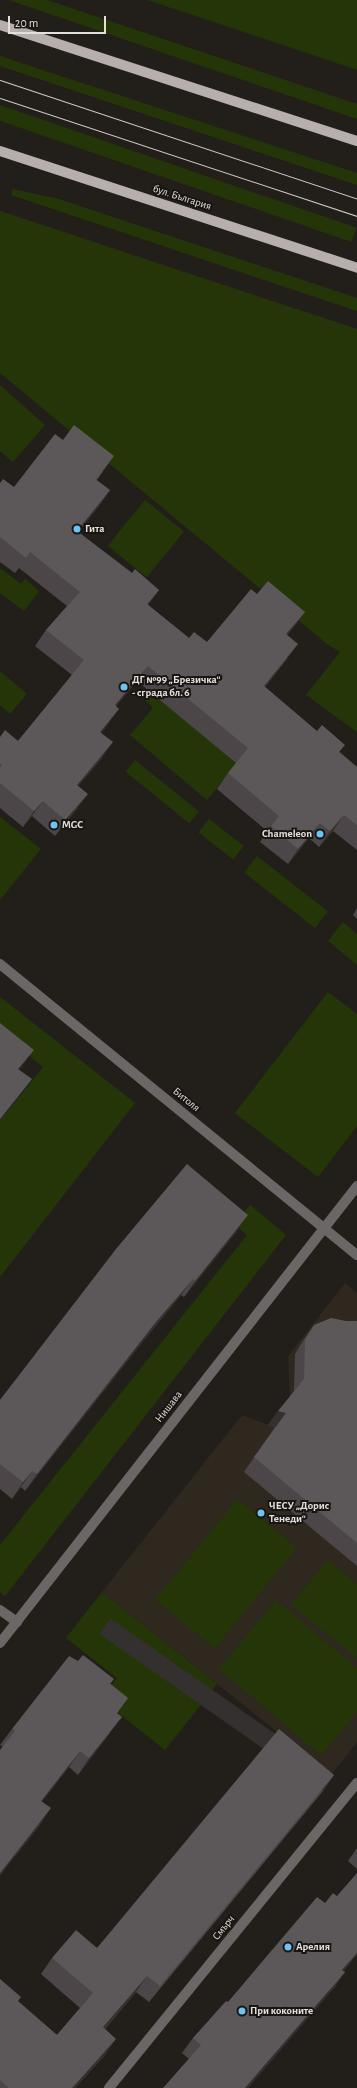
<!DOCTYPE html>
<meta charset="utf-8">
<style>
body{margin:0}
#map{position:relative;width:357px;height:2088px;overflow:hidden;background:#221f1b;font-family:"Alegreya Sans",sans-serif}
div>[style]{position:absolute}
.built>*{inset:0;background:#2e281e}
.green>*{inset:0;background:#243607;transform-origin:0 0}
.minor>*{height:10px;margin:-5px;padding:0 5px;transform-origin:5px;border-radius:5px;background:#6a6766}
.major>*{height:10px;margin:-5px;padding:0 5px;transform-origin:5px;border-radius:5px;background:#b6afad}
.tram>*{height:1px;margin:-0.5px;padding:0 0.5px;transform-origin:0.5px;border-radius:0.5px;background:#cecbc7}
.wall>*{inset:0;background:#4c4649}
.shaded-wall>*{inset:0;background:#353030;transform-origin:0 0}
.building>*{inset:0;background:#5c5759}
.dots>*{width:11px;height:11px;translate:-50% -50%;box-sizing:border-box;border:2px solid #191612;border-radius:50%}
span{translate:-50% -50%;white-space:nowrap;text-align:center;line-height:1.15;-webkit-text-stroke:4px #191612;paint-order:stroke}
.street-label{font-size:11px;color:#e2dfdc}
.poi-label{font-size:11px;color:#e2dfdc;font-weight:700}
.left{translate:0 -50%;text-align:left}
.right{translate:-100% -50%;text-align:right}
.scale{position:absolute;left:8px;top:16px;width:98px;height:18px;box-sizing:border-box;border:2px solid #e2dfdc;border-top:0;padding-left:5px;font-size:12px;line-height:14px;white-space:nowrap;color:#e2dfdc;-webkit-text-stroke:3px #191612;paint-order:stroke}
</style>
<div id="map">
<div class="built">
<div style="clip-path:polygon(345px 1283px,357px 1293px,357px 1742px,331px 1775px,102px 1592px,242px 1415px,268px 1425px,290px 1398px,288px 1356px)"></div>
</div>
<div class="green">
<div style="clip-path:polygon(9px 0,47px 0,357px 104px,357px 119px)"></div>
<div style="clip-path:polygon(147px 0,357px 0,357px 70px,280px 44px)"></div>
<div style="clip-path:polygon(0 56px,357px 173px,357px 185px,0 66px)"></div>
<div style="left:0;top:105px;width:377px;height:15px;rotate:19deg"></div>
<div style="clip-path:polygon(13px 189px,59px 199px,357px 298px,357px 311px,11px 195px)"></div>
<div style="clip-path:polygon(0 211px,357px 329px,357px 732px,306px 695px,340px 652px,327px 644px,0 373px)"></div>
<div style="clip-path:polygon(0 385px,45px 425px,13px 462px,0 451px)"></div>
<div style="left:145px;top:500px;width:50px;height:59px;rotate:39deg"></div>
<div style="clip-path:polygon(0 568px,21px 584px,25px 579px,39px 591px,24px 611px,0 593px)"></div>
<div style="clip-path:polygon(0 671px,27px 694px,10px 714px,0 705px)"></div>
<div style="clip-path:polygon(160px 676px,162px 701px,206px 737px,244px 755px,207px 800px,130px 735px,153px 708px,142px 697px)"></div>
<div style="left:135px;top:760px;width:82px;height:15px;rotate:39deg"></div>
<div style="clip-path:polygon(0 817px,41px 849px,0 900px)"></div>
<div style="left:209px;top:819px;width:44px;height:17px;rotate:38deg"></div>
<div style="left:257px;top:856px;width:90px;height:21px;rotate:38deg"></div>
<div style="clip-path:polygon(343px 922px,357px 934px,357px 965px,328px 941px)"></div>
<div style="clip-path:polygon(328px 992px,357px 1014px,357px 1126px,318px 1177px,235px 1113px)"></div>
<div style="clip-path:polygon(0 997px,135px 1103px,0 1277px,0 1121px,43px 1067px,0 1033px)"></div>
<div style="clip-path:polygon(250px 1205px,286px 1235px,5px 1596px,0 1592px,0 1545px,247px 1235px,234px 1224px)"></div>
<div style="left:237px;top:1499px;width:77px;height:130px;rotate:39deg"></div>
<div style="clip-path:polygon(328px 1560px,357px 1584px,357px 1658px,291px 1605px)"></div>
<div style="clip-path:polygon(102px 1592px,217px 1684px,165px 1750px,101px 1699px,117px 1678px,66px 1638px)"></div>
<div style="clip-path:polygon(276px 1600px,357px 1668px,357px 1712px,321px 1755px,219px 1669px)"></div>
</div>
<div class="minor">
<div style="left:0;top:964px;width:461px;rotate:39.2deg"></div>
<div style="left:0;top:1610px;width:21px;rotate:35deg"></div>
<div style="left:0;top:1643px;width:580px;rotate:-52deg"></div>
<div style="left:109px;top:2088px;width:393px;rotate:-50.9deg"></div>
</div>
<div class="major">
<div style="left:0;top:25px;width:375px;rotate:18deg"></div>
<div style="left:0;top:151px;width:376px;rotate:18.1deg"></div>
</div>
<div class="tram">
<div style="left:0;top:80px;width:376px;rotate:18.4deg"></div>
<div style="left:0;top:98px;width:376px;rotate:18.3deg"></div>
</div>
<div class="wall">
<div style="clip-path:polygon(103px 472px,97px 480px,110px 490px,99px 506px,78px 532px,132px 573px,159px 590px,148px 605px,189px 638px,207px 642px,257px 594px,305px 612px,287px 635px,287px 659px,265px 687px,357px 767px,357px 850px,333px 831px,319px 847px,309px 838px,288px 864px,260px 842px,267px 831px,217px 789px,228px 773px,236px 763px,137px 681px,116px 706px,108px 724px,101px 733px,102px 758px,78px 786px,77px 809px,55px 836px,32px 816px,23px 827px,0 808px,0 737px,18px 741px,72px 675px,35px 646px,46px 630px,67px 606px,19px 568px,15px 573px,0 562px,0 483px,14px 487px)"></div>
<div style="clip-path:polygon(357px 908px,357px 919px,353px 915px)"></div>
<div style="clip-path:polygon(237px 1231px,184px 1297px,181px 1295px,144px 1340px,25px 1491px,21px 1487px,12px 1499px,0 1489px,0 1400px)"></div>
<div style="clip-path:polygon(346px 1321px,357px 1321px,357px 1566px,244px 1472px,275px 1427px,268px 1425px,294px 1391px,295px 1354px,304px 1339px,314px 1325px)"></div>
<div style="clip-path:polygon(111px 1684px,128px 1698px,117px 1713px,110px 1733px,78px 1775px,69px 1767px,42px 1801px,40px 1825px,0 1875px,0 1750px,3px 1747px,0 1745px,12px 1729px)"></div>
<div style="clip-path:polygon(334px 1775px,323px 1791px,149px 2002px,136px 1992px,105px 2029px,105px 2055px,75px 2088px,0 2088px,0 1979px,18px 2002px,57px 2035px,80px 2008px,41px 1974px,52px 1958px,97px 1948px)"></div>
<div style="clip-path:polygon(357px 1848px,357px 1869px,348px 1861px)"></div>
<div style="clip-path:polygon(344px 1971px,345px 1972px,334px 1988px,189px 2059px,182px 2053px,193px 2038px,228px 2002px)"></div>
</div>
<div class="shaded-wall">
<div style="clip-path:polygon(114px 456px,103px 472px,85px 495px,96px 480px)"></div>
<div style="clip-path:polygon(110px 490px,99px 506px,66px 547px,77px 531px)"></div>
<div style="clip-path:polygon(159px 590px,148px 605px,147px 604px)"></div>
<div style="clip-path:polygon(305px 612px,294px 627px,275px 650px,286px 634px)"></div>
<div style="clip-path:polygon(298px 644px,287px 659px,253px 701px,264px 686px)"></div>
<div style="clip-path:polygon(148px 666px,137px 681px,104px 721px,115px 705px)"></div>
<div style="clip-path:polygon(119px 709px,108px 724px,89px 748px,100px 732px)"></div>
<div style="clip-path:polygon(113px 742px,102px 758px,66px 800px,77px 785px)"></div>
<div style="clip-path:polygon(88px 794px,77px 809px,55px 836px,65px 820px)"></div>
<div style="clip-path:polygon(43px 801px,32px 816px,23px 827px,34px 811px)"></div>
<div style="clip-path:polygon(344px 815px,333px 831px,319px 847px,330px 831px)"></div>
<div style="clip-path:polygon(320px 823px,309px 838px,288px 864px,298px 849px)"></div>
<div style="clip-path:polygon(34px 1050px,7px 1086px,18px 1069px)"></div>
<div style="clip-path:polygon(32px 1079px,20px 1095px,0 1121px,0 1119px)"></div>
<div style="clip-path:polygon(248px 1215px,237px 1231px,184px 1297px,195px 1281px)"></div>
<div style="clip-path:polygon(193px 1279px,181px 1295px,144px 1340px,25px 1491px,37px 1474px,155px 1323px)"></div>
<div style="clip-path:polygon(278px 1411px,286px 1413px,276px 1427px,268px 1425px)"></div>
<div style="clip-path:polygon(32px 1471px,21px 1487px,12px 1499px,23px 1482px)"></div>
<div style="clip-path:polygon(122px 1717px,110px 1733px,78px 1775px,89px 1758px)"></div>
<div style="clip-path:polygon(80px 1751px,69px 1767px,30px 1817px,41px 1801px)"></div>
<div style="left:334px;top:1775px;width:19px;height:273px;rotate:125deg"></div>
<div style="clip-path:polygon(51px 1808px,40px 1825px,0 1875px,0 1873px)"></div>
<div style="clip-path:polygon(357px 1953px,357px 1955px,331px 1986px,342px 1970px)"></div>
<div style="clip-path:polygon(345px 1972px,334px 1988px,248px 2088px,245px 2088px)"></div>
<div style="clip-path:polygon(147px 1976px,136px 1992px,92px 2043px,103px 2027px)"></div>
<div style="clip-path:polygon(116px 2039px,105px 2055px,75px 2088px,72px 2088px)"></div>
</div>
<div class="building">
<div style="clip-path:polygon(74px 425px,114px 456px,96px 480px,110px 490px,77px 531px,132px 573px,135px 569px,159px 590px,147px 604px,189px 638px,194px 632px,207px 642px,251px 589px,257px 594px,268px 581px,305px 612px,286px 634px,298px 644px,264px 686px,317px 731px,322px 725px,345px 745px,339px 752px,357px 767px,357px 825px,344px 815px,330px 831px,320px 823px,298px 849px,271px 826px,279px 816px,228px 773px,248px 748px,148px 666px,115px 705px,119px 709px,100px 732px,113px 742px,77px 785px,88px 794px,65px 820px,43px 801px,34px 811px,0 783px,0 768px,2px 765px,0 763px,0 737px,5px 730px,18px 741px,84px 660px,46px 630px,80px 592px,30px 552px,26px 558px,0 537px,0 483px,3px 479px,14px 487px,55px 434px,63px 440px)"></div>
<div style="clip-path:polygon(0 1023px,34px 1050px,18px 1069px,32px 1079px,0 1119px)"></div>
<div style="clip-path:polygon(187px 1164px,248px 1215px,195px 1281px,193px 1279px,155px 1323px,37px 1474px,32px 1471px,23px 1482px,0 1464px,0 1400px,116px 1249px)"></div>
<div style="clip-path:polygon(331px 1318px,346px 1321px,357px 1321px,357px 1543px,254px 1457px,286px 1413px,278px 1411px,304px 1379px,305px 1340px,314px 1325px)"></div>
<div style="clip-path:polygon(83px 1655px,114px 1679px,110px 1684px,128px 1698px,117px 1713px,122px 1717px,89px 1758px,80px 1751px,41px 1801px,51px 1808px,0 1873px,0 1750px,15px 1731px,12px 1729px,69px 1656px,78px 1661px)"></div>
<div style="clip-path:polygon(279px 1729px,334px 1775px,160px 1986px,147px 1976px,103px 2027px,116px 2039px,72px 2088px,9px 2088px,0 2080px,0 1979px,21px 1997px,18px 2001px,57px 2035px,93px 1993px,52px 1958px,76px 1930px,97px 1948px)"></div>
<div style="clip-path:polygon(357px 1873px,357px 1953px,342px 1970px,345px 1972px,245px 2088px,163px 2088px,201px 2045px,193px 2038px,226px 2001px,228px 2002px,317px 1897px,325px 1903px,333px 1893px,337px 1896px)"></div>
</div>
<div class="dots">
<div style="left:77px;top:529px;background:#6fc2f4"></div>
<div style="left:124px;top:687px;background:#6fc2f4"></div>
<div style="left:54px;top:825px;background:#6fc2f4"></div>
<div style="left:320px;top:834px;background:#6fc2f4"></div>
<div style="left:261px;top:1513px;background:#6fc2f4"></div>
<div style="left:288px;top:1947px;background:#6fc2f4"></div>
<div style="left:242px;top:2011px;background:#6fc2f4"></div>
</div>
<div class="street-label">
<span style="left:182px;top:198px;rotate:18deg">бул. България</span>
<span style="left:186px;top:1100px;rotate:39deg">Битоля</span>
<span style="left:169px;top:1407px;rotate:-52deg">Нишава</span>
<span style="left:224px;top:1928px;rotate:-51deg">Смърч</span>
</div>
<div class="poi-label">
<span class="left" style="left:85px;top:529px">Гита</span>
<span class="left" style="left:132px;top:687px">ДГ №99 „Брезичка“<br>- сграда бл. 6</span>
<span class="left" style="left:62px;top:825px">MGC</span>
<span class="right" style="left:312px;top:834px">Chameleon</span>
<span class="left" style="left:269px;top:1513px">ЧЕСУ „Дорис<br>Тенеди“</span>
<span class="left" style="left:296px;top:1947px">Арелия</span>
<span class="left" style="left:250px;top:2011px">При коконите</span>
</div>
<div class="scale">20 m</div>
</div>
